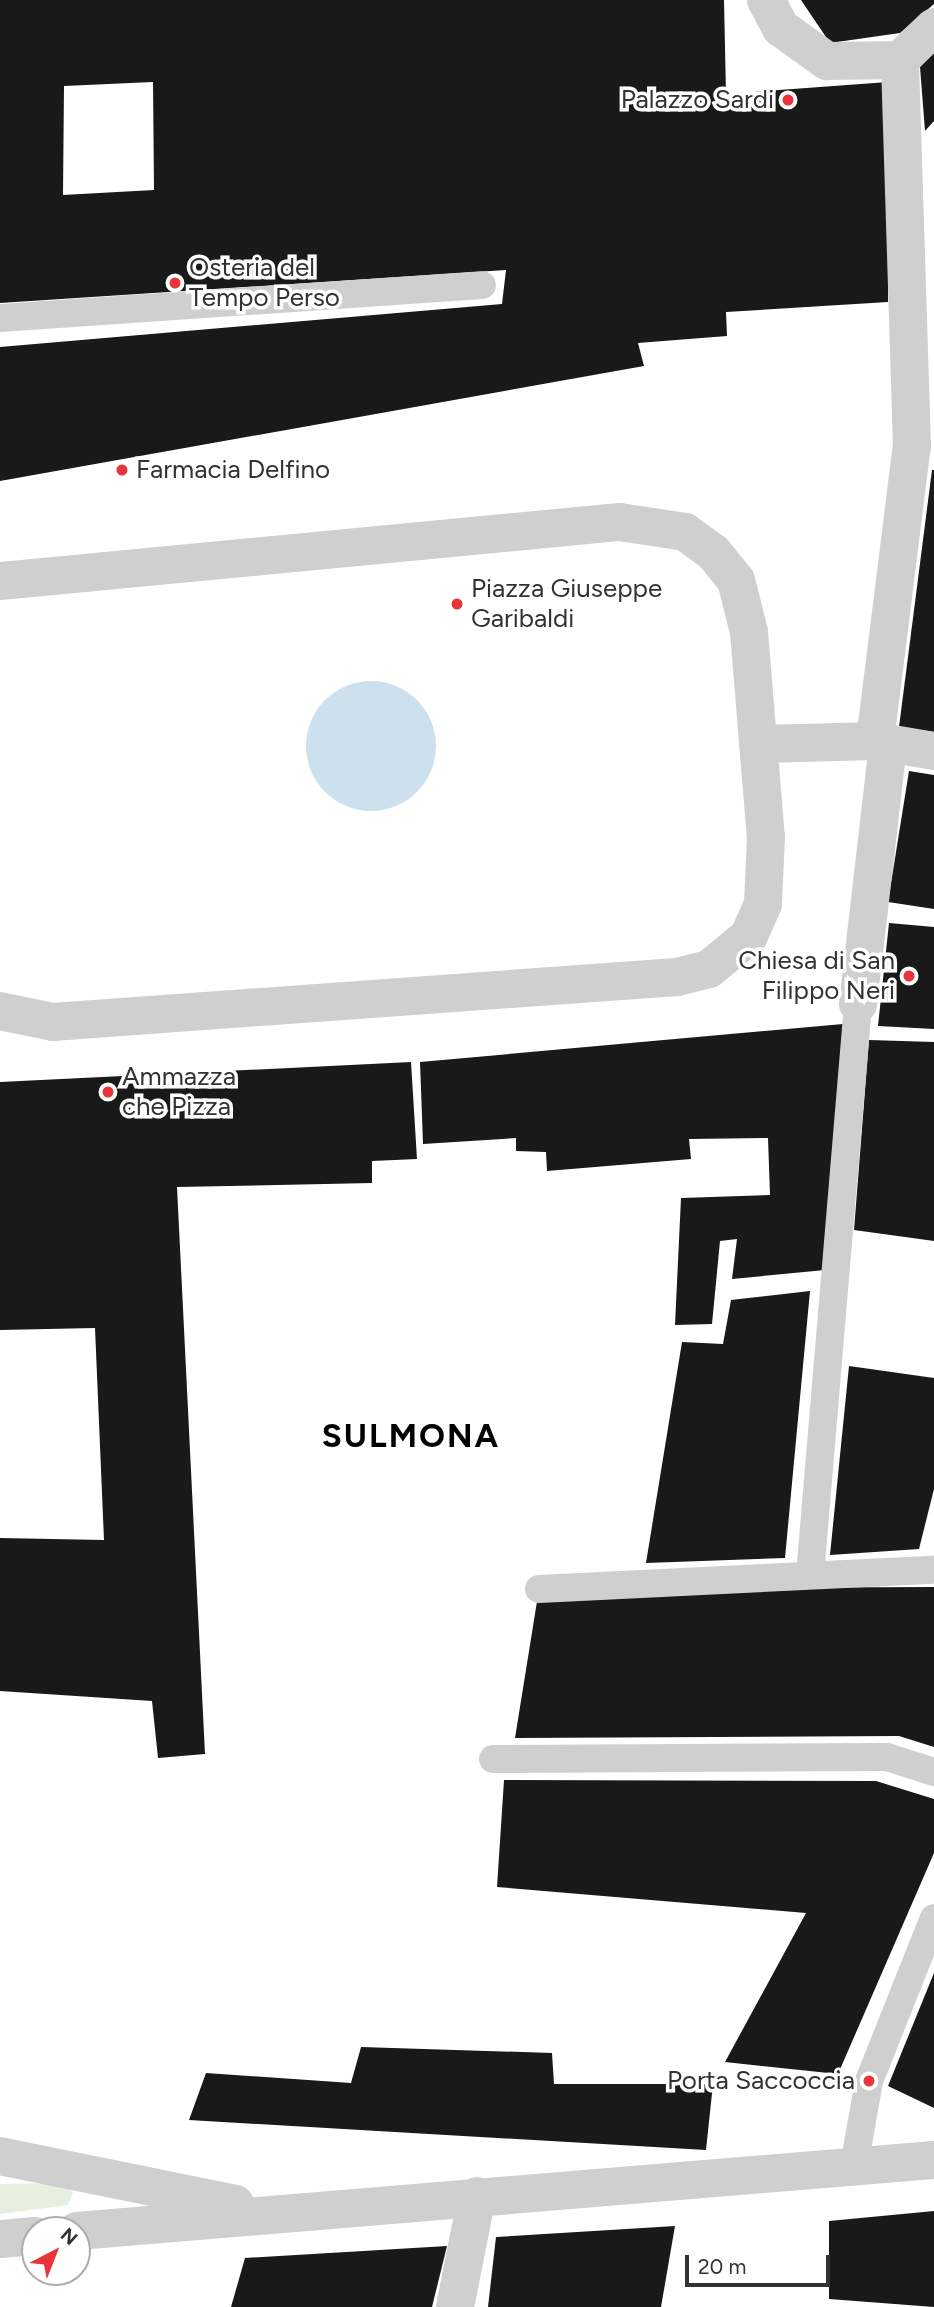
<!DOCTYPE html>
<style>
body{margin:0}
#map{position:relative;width:934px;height:2307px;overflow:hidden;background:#fff;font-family:Figtree,sans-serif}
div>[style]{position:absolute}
.green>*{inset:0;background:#e7efe0}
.water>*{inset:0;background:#cde0ee}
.round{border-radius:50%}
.building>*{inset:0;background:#191919}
.service>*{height:28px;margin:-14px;padding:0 14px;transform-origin:14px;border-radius:14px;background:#cfcfcf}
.minor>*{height:38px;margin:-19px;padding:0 19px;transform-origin:19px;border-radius:19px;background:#cfcfcf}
.tertiary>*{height:38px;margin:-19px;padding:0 19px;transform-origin:19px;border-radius:19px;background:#cfcfcf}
.dots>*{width:19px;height:19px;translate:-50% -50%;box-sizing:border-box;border:4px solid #fff;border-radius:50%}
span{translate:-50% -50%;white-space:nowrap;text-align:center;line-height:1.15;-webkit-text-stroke:7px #fff;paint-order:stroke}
.poi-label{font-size:26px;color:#323232}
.right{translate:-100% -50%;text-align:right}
.left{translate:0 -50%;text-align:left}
.district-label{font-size:33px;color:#000;font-weight:700;letter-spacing:2px}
.north{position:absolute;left:21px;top:2216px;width:70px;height:70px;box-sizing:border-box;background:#fff;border:2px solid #adadad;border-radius:50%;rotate:42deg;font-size:19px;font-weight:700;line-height:28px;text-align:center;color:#323232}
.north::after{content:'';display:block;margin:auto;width:24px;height:32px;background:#e9343a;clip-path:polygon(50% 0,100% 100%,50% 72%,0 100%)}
.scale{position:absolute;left:685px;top:2255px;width:145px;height:32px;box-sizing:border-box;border:4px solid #323232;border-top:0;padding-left:9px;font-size:21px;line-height:24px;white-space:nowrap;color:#323232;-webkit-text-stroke:5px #fff;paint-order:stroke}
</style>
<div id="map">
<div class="green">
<div style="clip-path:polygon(60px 2183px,73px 2192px,68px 2205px,0 2214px,0 2184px)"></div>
</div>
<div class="water">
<div class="round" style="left:306px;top:681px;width:130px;height:130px"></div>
</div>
<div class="building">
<div style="clip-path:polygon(evenodd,0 0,724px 0,726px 94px,888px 82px,888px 302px,726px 312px,727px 336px,638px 343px,644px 366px,0 481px,0 347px,502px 304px,506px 270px,0 303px,0 0,153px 82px,154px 190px,63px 195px,64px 86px,153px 82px)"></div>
<div style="clip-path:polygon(801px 0,934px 0,934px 4px,900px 33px,830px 43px)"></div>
<div style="clip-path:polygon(934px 51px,934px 121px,925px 131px,920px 67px)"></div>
<div style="clip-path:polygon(932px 470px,934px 470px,934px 732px,899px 727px)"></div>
<div style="clip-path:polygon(909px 771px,934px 775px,934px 909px,888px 902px)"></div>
<div style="clip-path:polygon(889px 923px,934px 927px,934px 1029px,878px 1026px)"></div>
<div style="clip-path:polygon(843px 1024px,825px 1270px,732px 1279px,737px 1239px,720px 1241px,712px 1324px,675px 1325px,681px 1198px,770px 1195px,768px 1138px,689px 1139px,691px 1159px,547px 1171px,546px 1152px,516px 1151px,516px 1138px,423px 1144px,420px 1062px)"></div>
<div style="clip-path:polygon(869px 1040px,934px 1042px,934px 1241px,854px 1230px)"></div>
<div style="clip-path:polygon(411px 1062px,417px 1159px,372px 1161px,372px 1183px,177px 1187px,205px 1754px,158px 1758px,152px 1701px,0 1691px,0 1538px,104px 1540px,95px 1328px,0 1330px,0 1082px)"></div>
<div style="clip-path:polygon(810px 1291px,785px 1558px,646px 1563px,682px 1342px,723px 1344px,731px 1300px)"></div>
<div style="clip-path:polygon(849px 1366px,934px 1378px,934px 1489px,919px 1549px,830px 1555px)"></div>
<div style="clip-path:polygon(934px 1587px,934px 1747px,899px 1736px,515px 1738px,539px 1589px)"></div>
<div style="clip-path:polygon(504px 1780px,876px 1781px,934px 1799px,934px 1853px,838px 2074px,725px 2062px,806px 1913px,497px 1887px)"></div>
<div style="clip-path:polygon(934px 1973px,934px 2108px,888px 2086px)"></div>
<div style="clip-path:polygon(361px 2047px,552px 2053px,554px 2084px,713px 2084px,706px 2150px,189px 2120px,206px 2073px,351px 2083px)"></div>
<div style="clip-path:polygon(934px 2211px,934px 2307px,829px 2299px,829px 2221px)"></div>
<div style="clip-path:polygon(675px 2226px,661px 2307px,488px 2307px,496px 2237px)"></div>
<div style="clip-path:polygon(447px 2246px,432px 2307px,231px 2307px,245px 2258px)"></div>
</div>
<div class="service">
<div style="left:0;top:318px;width:483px;rotate:-3.9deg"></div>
<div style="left:810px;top:1575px;width:573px;rotate:-85.19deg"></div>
<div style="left:539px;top:1589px;width:395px;rotate:-2.8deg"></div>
<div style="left:493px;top:1759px;width:394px;rotate:-0.3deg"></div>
<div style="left:887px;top:1757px;width:49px;rotate:17.7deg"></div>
<div style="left:854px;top:2166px;width:86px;rotate:-80deg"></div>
<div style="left:869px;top:2081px;width:175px;rotate:-68.3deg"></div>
</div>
<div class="minor">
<div style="left:766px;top:0;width:32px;rotate:62deg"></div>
<div style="left:781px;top:28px;width:57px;rotate:35.7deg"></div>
<div style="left:827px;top:61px;width:73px;rotate:-0.8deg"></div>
<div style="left:900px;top:60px;width:47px;rotate:-44.1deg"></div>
<div style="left:0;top:581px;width:623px;rotate:-5.44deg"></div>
<div style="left:620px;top:522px;width:66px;rotate:8.7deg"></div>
<div style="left:685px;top:532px;width:34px;rotate:36deg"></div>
<div style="left:713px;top:552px;width:36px;rotate:51deg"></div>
<div style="left:736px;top:580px;width:54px;rotate:76deg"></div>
<div style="left:749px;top:632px;width:206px;rotate:85.3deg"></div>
<div style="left:766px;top:837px;width:67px;rotate:92.6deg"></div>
<div style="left:763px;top:904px;width:35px;rotate:114deg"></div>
<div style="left:749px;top:936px;width:52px;rotate:140.5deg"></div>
<div style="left:709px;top:969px;width:33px;rotate:166deg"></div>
<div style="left:677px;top:977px;width:626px;rotate:175.88deg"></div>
<div style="left:53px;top:1022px;width:54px;rotate:-168.3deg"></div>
<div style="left:875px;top:741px;width:297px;rotate:-82.9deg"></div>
<div style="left:912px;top:446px;width:386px;rotate:-91.8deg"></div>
<div style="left:758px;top:744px;width:117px;rotate:-1.5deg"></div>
<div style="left:875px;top:741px;width:60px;rotate:9.6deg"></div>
<div style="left:858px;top:1004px;width:263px;rotate:-83.4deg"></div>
<div style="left:455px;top:2307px;width:113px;rotate:-78.8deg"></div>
</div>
<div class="tertiary">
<div style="left:0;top:2156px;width:240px;rotate:11.5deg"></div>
<div style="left:77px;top:2231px;width:860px;rotate:-4.74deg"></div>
<div style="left:0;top:2239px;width:35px;rotate:-5deg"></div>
</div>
<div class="dots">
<div style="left:788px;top:100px;background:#e9343a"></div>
<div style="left:175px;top:283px;background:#e9343a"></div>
<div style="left:122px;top:470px;background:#e9343a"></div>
<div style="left:457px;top:604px;background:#e9343a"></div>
<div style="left:909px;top:976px;background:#e9343a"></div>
<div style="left:108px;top:1092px;background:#e9343a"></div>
<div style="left:869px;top:2081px;background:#e9343a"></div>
</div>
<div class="poi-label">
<span class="right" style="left:774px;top:100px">Palazzo Sardi</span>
<span class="left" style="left:189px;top:283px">Osteria del<br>Tempo Perso</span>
<span class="left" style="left:136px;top:470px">Farmacia Delfino</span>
<span class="left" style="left:471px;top:604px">Piazza Giuseppe<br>Garibaldi</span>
<span class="right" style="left:895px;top:976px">Chiesa di San<br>Filippo Neri</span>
<span class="left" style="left:122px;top:1092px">Ammazza<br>che Pizza</span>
<span class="right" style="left:855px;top:2081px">Porta Saccoccia</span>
</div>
<div class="district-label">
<span style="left:411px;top:1436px">SULMONA</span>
</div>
<div class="north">N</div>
<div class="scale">20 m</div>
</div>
